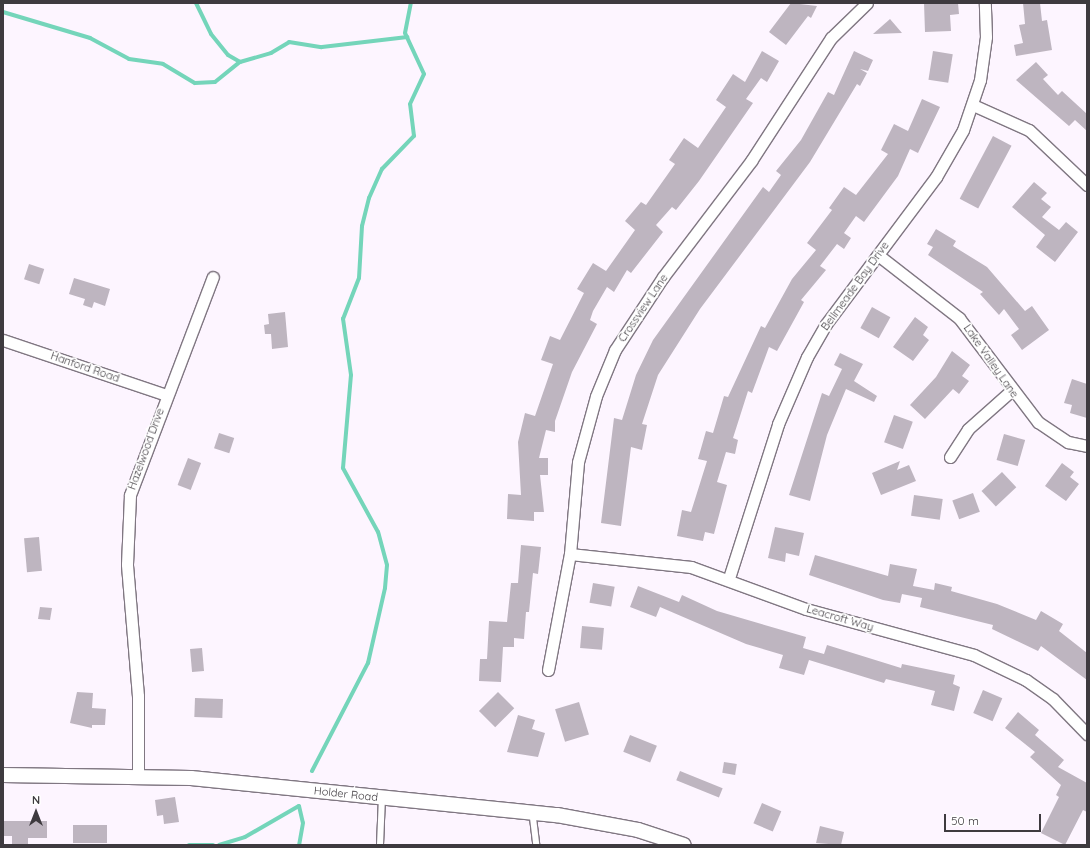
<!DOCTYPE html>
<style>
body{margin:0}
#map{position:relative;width:1090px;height:848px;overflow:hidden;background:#fdf5ff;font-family:Quicksand,sans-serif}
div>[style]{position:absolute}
.stream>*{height:4px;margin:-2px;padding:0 2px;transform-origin:2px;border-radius:2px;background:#74d5ba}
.building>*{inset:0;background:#beb5c0;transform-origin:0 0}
.roads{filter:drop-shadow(1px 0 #807782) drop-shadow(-1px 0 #807782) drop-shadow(0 1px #807782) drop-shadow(0 -1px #807782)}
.service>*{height:5.5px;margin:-2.75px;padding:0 2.75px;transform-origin:2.75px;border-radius:2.75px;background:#fff}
.minor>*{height:11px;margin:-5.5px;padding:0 5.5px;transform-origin:5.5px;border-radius:5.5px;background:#fff}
.tertiary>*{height:14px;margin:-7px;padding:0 7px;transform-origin:7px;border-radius:7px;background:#fff}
span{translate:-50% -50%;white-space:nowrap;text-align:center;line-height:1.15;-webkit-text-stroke:3.5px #fff;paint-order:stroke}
.street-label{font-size:11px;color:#3e3a3f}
.frame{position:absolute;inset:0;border:4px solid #3e3a3f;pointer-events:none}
.north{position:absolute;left:16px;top:792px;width:40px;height:40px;-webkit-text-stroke:3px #fff;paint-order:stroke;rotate:0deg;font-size:11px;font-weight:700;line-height:16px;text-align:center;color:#3e3a3f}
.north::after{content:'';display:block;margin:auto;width:14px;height:18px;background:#3e3a3f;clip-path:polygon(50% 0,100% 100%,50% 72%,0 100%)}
.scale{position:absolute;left:944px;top:814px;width:97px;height:18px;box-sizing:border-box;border:2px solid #3e3a3f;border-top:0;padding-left:5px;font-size:12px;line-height:14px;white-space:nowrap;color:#3e3a3f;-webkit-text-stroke:3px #fff;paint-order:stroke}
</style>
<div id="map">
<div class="stream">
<div style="left:196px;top:3px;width:34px;rotate:64deg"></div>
<div style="left:211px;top:34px;width:27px;rotate:51deg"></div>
<div style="left:228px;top:55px;width:14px;rotate:30deg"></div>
<div style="left:3px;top:12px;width:91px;rotate:16.6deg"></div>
<div style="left:90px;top:38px;width:44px;rotate:28.3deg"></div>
<div style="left:129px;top:59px;width:34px;rotate:8deg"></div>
<div style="left:163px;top:64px;width:37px;rotate:31deg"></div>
<div style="left:195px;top:83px;width:20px;rotate:-3deg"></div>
<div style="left:215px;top:82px;width:32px;rotate:-39deg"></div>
<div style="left:240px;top:62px;width:32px;rotate:-16deg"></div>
<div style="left:271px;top:53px;width:21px;rotate:-31deg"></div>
<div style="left:289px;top:42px;width:33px;rotate:9deg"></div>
<div style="left:322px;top:47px;width:86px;rotate:-6.7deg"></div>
<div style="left:312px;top:771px;width:122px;rotate:-62.6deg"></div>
<div style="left:368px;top:663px;width:77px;rotate:-77.2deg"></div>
<div style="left:385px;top:588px;width:23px;rotate:-85deg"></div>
<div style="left:387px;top:565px;width:34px;rotate:-105deg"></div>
<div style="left:378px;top:532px;width:73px;rotate:-118.7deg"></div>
<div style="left:343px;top:468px;width:93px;rotate:-85.1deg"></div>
<div style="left:351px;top:375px;width:57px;rotate:-98.1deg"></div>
<div style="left:343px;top:319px;width:44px;rotate:-68.7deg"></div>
<div style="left:359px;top:278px;width:52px;rotate:-86.7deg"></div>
<div style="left:362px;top:226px;width:29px;rotate:-76deg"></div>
<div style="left:369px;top:198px;width:32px;rotate:-66deg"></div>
<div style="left:382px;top:169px;width:46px;rotate:-45.9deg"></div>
<div style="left:414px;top:136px;width:32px;rotate:-97deg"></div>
<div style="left:410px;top:104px;width:33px;rotate:-65deg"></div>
<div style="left:424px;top:74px;width:45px;rotate:-114.9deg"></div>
<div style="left:405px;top:33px;width:31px;rotate:-79deg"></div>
<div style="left:189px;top:845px;width:24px"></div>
<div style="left:219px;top:845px;width:27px;rotate:-17deg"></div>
<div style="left:245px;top:837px;width:62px;rotate:-29.9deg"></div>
<div style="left:299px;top:806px;width:17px;rotate:77deg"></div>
<div style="left:303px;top:823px;width:22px;rotate:100deg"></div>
</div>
<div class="building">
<div style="clip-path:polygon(791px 3px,817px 6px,811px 18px,808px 16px,786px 45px,769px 32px)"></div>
<div style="clip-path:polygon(924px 3px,958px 3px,959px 14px,950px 15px,951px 31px,925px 32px)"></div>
<div style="clip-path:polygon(1023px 3px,1040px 3px,1042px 21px,1047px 20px,1052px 50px,1016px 56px,1014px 45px,1023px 43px,1019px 25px,1025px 24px)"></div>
<div style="clip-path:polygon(890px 19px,902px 33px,873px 34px)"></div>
<div style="clip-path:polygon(762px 51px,779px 61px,767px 82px,761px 78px,746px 99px,753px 103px,699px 181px,676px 210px,672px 207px,656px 225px,663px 232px,631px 273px,627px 270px,614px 292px,607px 287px,593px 311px,590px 320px,597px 324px,572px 372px,555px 421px,555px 432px,546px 430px,539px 458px,548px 458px,548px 475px,540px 475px,544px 512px,534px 512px,534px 521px,507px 519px,508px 494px,521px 495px,518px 442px,525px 413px,535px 416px,553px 364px,541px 360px,550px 336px,560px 340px,584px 293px,577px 289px,593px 263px,606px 271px,635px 230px,625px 221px,641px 202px,646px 205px,675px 164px,669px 160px,684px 138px,698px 148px,726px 107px,716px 100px,733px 74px,745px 82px)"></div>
<div style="clip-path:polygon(854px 51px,873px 60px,868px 71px,860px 69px,867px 73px,860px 86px,857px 84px,810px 162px,700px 309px,658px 375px,642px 424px,647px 425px,642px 450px,631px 447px,621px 526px,601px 523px,614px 418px,622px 420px,636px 375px,653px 340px,763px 187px,769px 192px,781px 175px,776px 171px,801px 140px,828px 92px,834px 95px)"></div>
<div style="left:933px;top:51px;width:20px;height:29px;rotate:9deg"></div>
<div style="clip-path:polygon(1036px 62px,1048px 75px,1043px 79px,1058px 95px,1062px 91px,1087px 114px,1087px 131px,1075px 120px,1069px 126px,1016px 80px)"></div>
<div style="clip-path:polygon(922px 99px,940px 107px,918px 153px,910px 149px,898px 176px,864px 222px,856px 216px,844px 233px,851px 238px,844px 249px,837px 244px,820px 266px,826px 270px,801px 300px,804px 302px,777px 351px,769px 347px,752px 393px,748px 391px,733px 438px,738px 440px,735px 454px,726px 452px,717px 482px,727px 485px,714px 534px,705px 532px,703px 541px,677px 536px,682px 510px,691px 512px,707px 461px,698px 459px,706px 431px,713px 433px,724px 396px,728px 397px,761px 326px,765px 328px,792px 279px,816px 250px,807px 243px,832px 210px,829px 208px,844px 187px,856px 195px,888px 154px,881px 150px,894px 124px,908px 131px)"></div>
<div style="left:993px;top:136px;width:21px;height:71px;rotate:28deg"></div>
<div style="clip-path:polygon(1034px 182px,1047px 193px,1041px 199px,1051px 207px,1042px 217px,1059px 230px,1066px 222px,1078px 232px,1055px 262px,1036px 247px,1045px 235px,1012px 207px)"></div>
<div style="clip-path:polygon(936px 229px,956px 241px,953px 246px,987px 267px,1025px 311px,1032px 306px,1049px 330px,1022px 350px,1011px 335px,1019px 329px,1004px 309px,999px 315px,980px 294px,983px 292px,928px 255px,933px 247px,927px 244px)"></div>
<div style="left:29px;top:264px;width:16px;height:16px;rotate:18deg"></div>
<div style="clip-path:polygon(74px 278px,110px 289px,105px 306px,94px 302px,92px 308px,83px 305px,85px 299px,69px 294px)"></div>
<div style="left:872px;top:307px;width:21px;height:24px;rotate:29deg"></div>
<div style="clip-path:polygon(285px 312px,288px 347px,272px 349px,271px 334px,265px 334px,264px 325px,269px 324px,268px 314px)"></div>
<div style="clip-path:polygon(915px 317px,928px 327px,923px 335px,929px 340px,913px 361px,893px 347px)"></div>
<div style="clip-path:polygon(952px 351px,970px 365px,962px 376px,969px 381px,959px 394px,953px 389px,925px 419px,910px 405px,936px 377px)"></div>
<div style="clip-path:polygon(840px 353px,863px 364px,854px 381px,877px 396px,874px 402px,846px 389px,827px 435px,810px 501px,789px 495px,822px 393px,829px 396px,842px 369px,834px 365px)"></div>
<div style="clip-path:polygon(1072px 379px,1087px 384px,1087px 418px,1070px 413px,1072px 405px,1064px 403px)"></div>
<div style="left:894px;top:415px;width:20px;height:29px;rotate:20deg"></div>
<div style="left:219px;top:433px;width:16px;height:16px;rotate:18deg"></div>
<div style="left:1004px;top:434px;width:22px;height:27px;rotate:16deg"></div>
<div style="left:188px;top:458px;width:14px;height:29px;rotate:21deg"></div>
<div style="clip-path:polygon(900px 461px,897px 470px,909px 465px,916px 481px,881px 495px,872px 473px)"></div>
<div style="clip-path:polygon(1062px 463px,1074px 472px,1070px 477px,1079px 484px,1066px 501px,1045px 486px)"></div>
<div style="left:1002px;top:472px;width:21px;height:28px;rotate:47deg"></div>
<div style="left:973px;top:493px;width:20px;height:22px;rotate:70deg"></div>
<div style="left:914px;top:495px;width:29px;height:21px;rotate:8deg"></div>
<div style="clip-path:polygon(775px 527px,804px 533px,799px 556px,786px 553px,785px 562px,768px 558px)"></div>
<div style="left:39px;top:537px;width:34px;height:15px;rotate:85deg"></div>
<div style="clip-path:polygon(521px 545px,541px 547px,538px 574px,533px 573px,529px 612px,526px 612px,524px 639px,514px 638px,514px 647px,503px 647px,501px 682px,479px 681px,480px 659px,487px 659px,489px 621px,507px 622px,511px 583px,518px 583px)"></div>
<div style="clip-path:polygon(815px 555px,888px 576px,890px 564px,917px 569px,913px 586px,934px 590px,935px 583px,952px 587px,951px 591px,997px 604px,1036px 620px,1041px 611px,1063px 624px,1059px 631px,1087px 653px,1087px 680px,1041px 646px,1038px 651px,992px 629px,993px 625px,920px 607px,922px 598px,902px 594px,900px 603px,883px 600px,809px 575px)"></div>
<div style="left:593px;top:583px;width:22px;height:20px;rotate:10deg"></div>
<div style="clip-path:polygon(638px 586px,679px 602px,682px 595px,717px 611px,806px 637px,803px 648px,824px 654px,827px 645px,901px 668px,902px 664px,955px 675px,953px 684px,960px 687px,954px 711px,931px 705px,935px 691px,886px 679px,884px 683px,809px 660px,804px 675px,779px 668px,783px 655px,746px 644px,660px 607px,656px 617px,630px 607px)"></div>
<div style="clip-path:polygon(40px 607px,52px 608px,50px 620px,38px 619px)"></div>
<div style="left:582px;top:626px;width:22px;height:22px;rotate:5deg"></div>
<div style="left:202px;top:648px;width:23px;height:12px;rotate:85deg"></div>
<div style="left:983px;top:690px;width:21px;height:25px;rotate:23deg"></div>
<div style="clip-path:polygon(77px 692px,93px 693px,92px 708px,106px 709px,105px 725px,92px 725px,92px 728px,70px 723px)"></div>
<div style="left:498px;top:692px;width:23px;height:27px;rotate:45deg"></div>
<div style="left:195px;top:698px;width:28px;height:19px;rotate:2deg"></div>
<div style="left:579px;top:702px;width:34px;height:25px;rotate:73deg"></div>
<div style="clip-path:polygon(1018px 712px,1039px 730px,1035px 735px,1064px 760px,1058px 767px,1087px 783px,1087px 812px,1083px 810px,1065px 845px,1041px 833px,1059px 797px,1056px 795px,1061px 785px,1030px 757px,1035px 752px,1005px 728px)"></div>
<div style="clip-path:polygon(518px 715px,535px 720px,532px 729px,545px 733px,538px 757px,507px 752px)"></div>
<div style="left:630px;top:735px;width:29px;height:18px;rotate:22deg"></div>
<div style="left:724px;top:762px;width:13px;height:11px;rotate:9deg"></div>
<div style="left:680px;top:771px;width:46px;height:10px;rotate:22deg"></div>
<div style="clip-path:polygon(175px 797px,179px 822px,164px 824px,163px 815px,157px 816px,155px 800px)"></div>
<div style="left:762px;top:803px;width:21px;height:22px;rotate:23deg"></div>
<div style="clip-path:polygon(3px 821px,47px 821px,47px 838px,28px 838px,28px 844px,12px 844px,12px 836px,3px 836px)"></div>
<div style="left:73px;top:825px;width:34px;height:18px"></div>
<div style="clip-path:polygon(820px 826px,844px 832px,841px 845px,816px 843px)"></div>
</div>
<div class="roads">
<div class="service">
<div style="left:533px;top:814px;width:31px;rotate:83deg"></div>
<div style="left:380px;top:845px;width:47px;rotate:-87.6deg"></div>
</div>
<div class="minor">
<div style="left:973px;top:105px;width:61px;rotate:24.1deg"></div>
<div style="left:1029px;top:130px;width:80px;rotate:43.5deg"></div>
<div style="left:878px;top:255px;width:103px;rotate:37.9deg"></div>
<div style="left:959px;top:318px;width:131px;rotate:52.8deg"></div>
<div style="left:1038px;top:422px;width:36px;rotate:34deg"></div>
<div style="left:1068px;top:442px;width:19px;rotate:12deg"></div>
<div style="left:3px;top:340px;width:172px;rotate:18.6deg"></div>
<div style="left:950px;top:457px;width:33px;rotate:-57deg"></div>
<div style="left:968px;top:429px;width:57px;rotate:-41.5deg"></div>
<div style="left:570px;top:554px;width:122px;rotate:6.1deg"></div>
<div style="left:691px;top:567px;width:122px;rotate:20.1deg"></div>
<div style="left:806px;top:609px;width:174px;rotate:15.3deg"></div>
<div style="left:974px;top:655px;width:58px;rotate:25.7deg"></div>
<div style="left:1026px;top:680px;width:33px;rotate:35deg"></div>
<div style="left:1053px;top:699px;width:49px;rotate:45.8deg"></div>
<div style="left:729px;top:578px;width:162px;rotate:-72.3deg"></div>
<div style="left:778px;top:424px;width:73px;rotate:-66.6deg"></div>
<div style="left:807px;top:357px;width:38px;rotate:-60deg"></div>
<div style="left:826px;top:324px;width:184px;rotate:-53.2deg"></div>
<div style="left:936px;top:177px;width:54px;rotate:-60.1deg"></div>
<div style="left:963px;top:130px;width:53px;rotate:-71.2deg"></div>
<div style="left:980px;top:80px;width:43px;rotate:-82.1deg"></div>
<div style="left:986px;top:37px;width:34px;rotate:-92deg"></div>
<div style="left:548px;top:670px;width:118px;rotate:-79.3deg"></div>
<div style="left:570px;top:554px;width:92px;rotate:-85deg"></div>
<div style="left:578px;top:462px;width:68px;rotate:-74.7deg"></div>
<div style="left:596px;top:396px;width:50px;rotate:-67.6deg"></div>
<div style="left:615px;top:350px;width:87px;rotate:-56.7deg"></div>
<div style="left:663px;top:277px;width:146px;rotate:-52.8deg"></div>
<div style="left:751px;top:161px;width:147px;rotate:-57deg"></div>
<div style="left:831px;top:38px;width:50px;rotate:-44.2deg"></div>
<div style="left:138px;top:775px;width:79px;rotate:-90deg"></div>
<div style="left:138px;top:696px;width:132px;rotate:-94.8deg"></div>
<div style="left:127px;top:564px;width:69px;rotate:-87.5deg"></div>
<div style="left:130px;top:495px;width:233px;rotate:-69.2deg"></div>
</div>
<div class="tertiary">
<div style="left:3px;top:775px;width:188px;rotate:0.9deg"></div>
<div style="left:191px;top:778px;width:368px;rotate:5.8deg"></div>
<div style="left:557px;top:815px;width:82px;rotate:10.5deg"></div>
<div style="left:638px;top:830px;width:48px;rotate:18.1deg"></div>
</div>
</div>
<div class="street-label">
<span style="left:855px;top:286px;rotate:-54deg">Bellmeade Bay Drive</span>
<span style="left:643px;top:308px;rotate:-56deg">Crossview Lane</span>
<span style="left:991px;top:361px;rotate:55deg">Lake Valley Lane</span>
<span style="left:85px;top:367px;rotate:19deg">Hanford Road</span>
<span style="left:146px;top:449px;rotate:-70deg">Hazelwood Drive</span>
<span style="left:840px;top:618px;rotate:16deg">Leacroft Way</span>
<span style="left:346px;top:794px;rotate:6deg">Holder Road</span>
</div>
<div class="frame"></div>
<div class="north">N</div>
<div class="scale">50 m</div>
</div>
